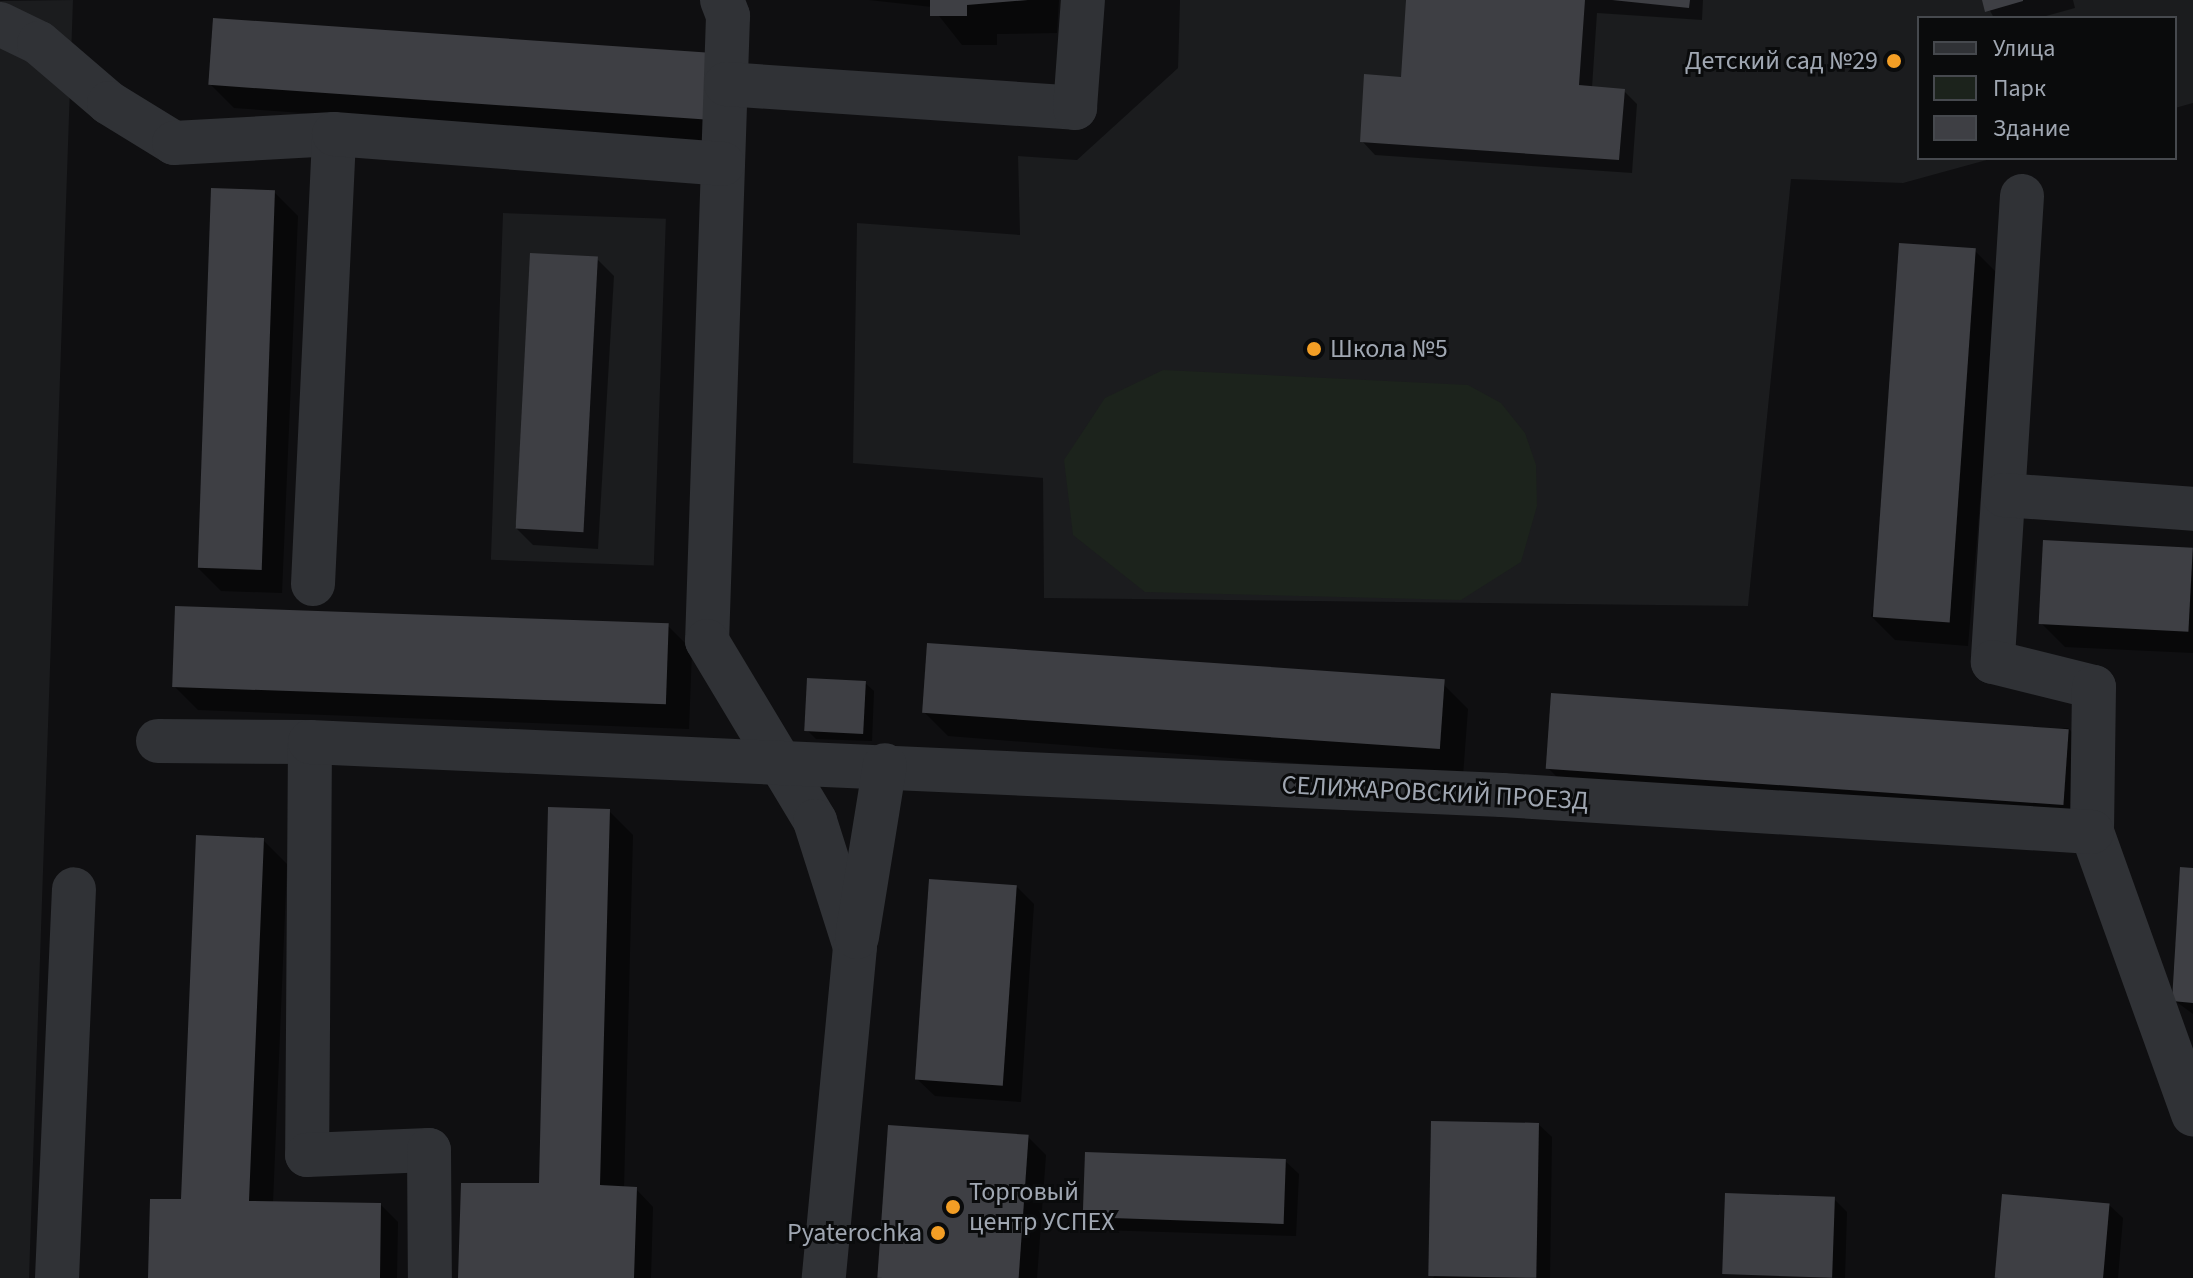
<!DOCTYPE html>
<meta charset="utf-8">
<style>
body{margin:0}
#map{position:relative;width:2193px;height:1278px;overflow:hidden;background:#0f0f11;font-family:"Source Sans 3",sans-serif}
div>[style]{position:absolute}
.built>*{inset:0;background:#1b1c1e;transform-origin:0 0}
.green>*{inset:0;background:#1c231c}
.shadow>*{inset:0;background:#0007}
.building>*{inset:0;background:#3e3f44;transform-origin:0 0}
.minor>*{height:44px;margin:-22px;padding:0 22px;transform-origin:22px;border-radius:22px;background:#303236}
.dots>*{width:22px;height:22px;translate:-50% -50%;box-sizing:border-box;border:4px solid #0a0b0c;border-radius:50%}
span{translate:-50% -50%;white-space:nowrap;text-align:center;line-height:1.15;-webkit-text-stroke:6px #0a0b0c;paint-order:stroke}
.poi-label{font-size:26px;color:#a0a7b2}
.right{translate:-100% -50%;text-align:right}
.left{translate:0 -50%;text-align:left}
.street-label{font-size:26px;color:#a0a7b2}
.legend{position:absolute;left:1917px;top:16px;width:260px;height:144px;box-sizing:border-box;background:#0a0b0c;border:2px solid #46494e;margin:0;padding:10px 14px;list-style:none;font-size:24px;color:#a0a7b2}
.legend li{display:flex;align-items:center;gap:16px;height:40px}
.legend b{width:40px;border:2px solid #46494e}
</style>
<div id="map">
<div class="built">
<div style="clip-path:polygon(73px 0,29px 1278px,0 1278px,0 1px)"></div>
<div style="clip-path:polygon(1180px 0,2193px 0,2193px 103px,2175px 108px,2175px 18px,1919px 18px,1919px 158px,1994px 158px,1903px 183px,1791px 179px,1748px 606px,1044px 598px,1043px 478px,853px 463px,857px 223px,1020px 235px,1018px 156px,1077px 160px,1178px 68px)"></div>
<div style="left:503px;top:213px;width:163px;height:347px;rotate:2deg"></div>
</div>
<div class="green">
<div style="clip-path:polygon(1163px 370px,1468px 385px,1501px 403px,1525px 433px,1536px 465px,1537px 506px,1521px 562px,1461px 600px,1145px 592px,1073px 535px,1064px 460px,1105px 398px)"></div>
</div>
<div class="shadow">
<div style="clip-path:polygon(869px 0,1059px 0,1057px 33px,997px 34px,997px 45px,962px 45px,932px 7px)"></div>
<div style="clip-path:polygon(1408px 0,1703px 0,1702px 20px,1597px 13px,1592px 88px,1624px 91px,1637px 104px,1632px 173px,1375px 155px,1362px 141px,1403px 80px)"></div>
<div style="clip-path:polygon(1984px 0,2073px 0,2075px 8px,2039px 18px,1994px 18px)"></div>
<div style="clip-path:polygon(733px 79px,729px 144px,234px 108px,210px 84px)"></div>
<div style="clip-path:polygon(274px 192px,298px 216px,282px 593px,221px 591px,197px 567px)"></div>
<div style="clip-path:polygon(1975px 251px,1999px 275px,1968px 646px,1895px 640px,1871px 616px)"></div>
<div style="clip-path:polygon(597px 259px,614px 276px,598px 549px,533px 545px,515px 527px)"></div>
<div style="clip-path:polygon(2193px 549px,2193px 653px,2065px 647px,2041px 623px)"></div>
<div style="clip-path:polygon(668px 626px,692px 650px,689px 729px,198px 710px,174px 686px)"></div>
<div style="clip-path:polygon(865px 683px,874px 691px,872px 741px,816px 739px,807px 730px)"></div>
<div style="clip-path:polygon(1444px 685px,1468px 709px,1463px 776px,948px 736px,924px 712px)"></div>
<div style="clip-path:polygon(2068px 728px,2092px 752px,2087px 824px,1572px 792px,1548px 768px)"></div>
<div style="clip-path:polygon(609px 811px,633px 835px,624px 1189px,636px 1189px,653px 1207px,651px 1278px,460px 1278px,545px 1187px)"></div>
<div style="clip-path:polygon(263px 840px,287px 864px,273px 1203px,381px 1205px,398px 1222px,397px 1278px,150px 1278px,186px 1202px)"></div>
<div style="clip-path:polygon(2193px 870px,2193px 1014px,2174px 1000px)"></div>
<div style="clip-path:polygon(1017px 887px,1034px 904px,1021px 1102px,935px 1096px,917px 1079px)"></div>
<div style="clip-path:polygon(1538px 1124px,1552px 1137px,1550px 1278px,1433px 1278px)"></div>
<div style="clip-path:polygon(1028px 1137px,1046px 1155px,1037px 1278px,880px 1278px)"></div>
<div style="clip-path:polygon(1285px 1161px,1299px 1174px,1296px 1236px,1098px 1230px,1085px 1216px)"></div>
<div style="clip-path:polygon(1834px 1199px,1847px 1212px,1845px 1278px,1723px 1273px)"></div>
<div style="clip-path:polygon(2109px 1205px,2123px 1218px,2118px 1278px,1997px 1278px)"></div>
</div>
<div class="building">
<div style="clip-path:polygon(930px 0,1028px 0,967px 5px,967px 16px,930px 16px)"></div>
<div style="clip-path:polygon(1406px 0,1585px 0,1579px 85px,1625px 89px,1619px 160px,1360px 142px,1364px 74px,1401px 77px)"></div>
<div style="clip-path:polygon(1612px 0,1690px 0,1689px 8px)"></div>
<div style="clip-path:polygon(1982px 0,2023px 0,2023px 1px,1985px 12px)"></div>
<div style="left:213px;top:18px;width:498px;height:67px;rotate:4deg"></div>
<div style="left:211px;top:188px;width:64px;height:380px;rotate:2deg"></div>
<div style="left:1899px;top:243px;width:77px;height:375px;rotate:4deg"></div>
<div style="left:530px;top:253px;width:68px;height:276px;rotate:3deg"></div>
<div style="left:2043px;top:540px;width:150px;height:84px;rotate:3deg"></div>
<div style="left:175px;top:606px;width:494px;height:81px;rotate:2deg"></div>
<div style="left:927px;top:643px;width:519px;height:70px;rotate:4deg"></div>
<div style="left:807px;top:678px;width:59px;height:53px;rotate:3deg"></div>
<div style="left:1551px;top:693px;width:519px;height:76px;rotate:4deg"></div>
<div style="clip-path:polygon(548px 807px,610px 809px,600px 1185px,637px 1187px,634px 1278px,458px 1278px,461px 1183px,539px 1183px)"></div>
<div style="clip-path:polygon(196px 835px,264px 838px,249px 1201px,381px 1203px,380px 1278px,148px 1278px,150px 1199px,181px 1199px)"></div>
<div style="clip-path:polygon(2180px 867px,2193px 868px,2193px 1003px,2172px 1001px)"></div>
<div style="left:929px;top:879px;width:88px;height:201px;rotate:4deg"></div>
<div style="left:1431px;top:1121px;width:108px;height:155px;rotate:1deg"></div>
<div style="left:888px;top:1125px;width:141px;height:153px;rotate:4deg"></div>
<div style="left:1085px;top:1152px;width:201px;height:65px;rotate:2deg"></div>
<div style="left:1725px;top:1193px;width:110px;height:81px;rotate:2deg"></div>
<div style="left:2002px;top:1194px;width:108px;height:84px;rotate:5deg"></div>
</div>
<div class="minor">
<div style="left:722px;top:0;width:17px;rotate:69deg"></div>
<div style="left:728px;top:16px;width:625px;rotate:91.92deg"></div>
<div style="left:707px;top:641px;width:210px;rotate:59deg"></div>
<div style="left:815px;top:821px;width:132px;rotate:72.4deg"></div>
<div style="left:855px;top:947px;width:332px;rotate:95.4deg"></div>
<div style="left:0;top:24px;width:43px;rotate:26deg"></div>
<div style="left:39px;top:43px;width:92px;rotate:40.6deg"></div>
<div style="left:109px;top:103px;width:76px;rotate:31.6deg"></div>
<div style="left:174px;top:143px;width:160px;rotate:-3.2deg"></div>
<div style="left:726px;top:84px;width:350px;rotate:3.9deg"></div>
<div style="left:1075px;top:108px;width:108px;rotate:-85.8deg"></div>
<div style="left:2022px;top:196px;width:467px;rotate:93.6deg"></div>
<div style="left:1993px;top:662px;width:104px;rotate:13.9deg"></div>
<div style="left:2094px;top:687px;width:145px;rotate:90.8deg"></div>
<div style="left:2092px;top:832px;width:300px;rotate:70.3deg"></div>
<div style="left:2004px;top:495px;width:190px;rotate:4.2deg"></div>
<div style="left:313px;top:584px;width:450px;rotate:-87.3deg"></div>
<div style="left:334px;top:134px;width:390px;rotate:4.4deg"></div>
<div style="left:158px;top:741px;width:152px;rotate:0.4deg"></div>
<div style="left:310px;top:742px;width:413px;rotate:90.4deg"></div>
<div style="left:307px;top:1155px;width:122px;rotate:-2.3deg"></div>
<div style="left:429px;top:1150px;width:128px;rotate:89.6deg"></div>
<div style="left:310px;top:742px;width:1193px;rotate:2.55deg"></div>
<div style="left:1502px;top:795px;width:591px;rotate:3.59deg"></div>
<div style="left:857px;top:937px;width:174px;rotate:-80.8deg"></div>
<div style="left:57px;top:1278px;width:389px;rotate:-87.5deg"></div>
</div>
<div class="dots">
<div style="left:1894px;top:61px;background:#f39e25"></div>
<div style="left:1314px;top:349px;background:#f39e25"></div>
<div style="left:953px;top:1207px;background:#f39e25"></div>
<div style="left:938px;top:1233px;background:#f39e25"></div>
</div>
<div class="poi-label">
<span class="right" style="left:1878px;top:61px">Детский сад №29</span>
<span class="left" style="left:1330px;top:349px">Школа №5</span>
<span class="left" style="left:969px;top:1207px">Торговый<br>центр УСПЕХ</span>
<span class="right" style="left:922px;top:1233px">Pyaterochka</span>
</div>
<div class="street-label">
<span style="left:1435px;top:793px;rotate:3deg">СЕЛИЖАРОВСКИЙ ПРОЕЗД</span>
</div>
<ul class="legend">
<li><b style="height:10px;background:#303236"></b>Улица</li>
<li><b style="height:22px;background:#1c231c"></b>Парк</li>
<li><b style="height:22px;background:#3e3f44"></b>Здание</li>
</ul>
</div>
